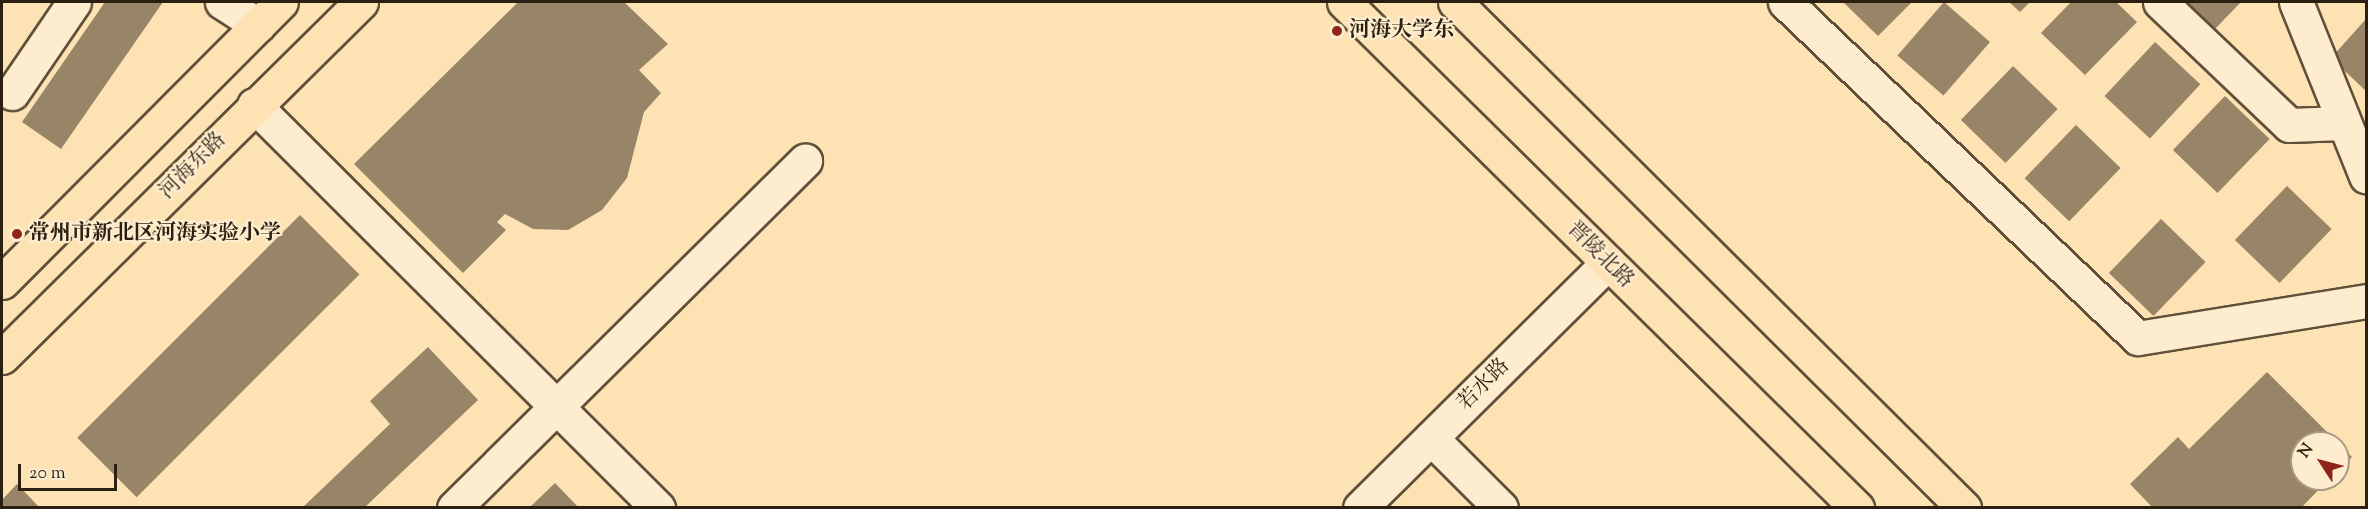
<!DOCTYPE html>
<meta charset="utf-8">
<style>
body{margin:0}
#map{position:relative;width:2368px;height:509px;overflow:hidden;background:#fde2b4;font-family:"Sorts Mill Goudy","Noto Serif SC",serif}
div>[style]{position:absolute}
.building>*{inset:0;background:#988466;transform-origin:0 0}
.roads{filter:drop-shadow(2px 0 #60503a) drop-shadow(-2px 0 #60503a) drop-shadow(0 2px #60503a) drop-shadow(0 -2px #60503a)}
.minor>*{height:33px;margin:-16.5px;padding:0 16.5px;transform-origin:16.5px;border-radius:16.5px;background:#feecce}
.major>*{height:33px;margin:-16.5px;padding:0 16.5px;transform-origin:16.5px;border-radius:16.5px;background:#fde2b4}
.dots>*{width:16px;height:16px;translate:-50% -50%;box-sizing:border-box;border:3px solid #feecce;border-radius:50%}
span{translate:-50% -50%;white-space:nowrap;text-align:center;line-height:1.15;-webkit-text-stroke:4.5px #feecce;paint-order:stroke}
.poi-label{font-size:21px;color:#2b1f11;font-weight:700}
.left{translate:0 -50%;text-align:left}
.street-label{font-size:21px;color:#2b1f11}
.frame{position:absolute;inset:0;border:3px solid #2b1f11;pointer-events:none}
.north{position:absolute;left:2290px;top:431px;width:60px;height:60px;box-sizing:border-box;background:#feecce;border:2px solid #aa9a82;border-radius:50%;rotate:306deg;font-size:16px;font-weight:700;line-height:24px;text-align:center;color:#2b1f11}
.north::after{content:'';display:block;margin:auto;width:21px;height:27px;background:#8f2418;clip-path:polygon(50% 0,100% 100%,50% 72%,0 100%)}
.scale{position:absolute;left:18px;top:464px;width:99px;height:27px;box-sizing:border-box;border:3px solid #2b1f11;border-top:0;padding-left:8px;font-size:18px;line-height:21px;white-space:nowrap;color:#2b1f11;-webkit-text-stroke:4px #feecce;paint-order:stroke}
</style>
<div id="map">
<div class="building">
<div style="clip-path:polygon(105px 2px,163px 2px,61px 149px,22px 122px)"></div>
<div style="clip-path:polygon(518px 2px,624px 2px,668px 44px,639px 70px,661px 93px,644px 112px,627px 178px,602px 210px,568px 230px,533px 229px,505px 214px,497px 222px,506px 230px,463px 273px,354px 164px)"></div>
<div style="clip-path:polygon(1843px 2px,1912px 2px,1878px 36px)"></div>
<div style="left:1944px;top:2px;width:61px;height:71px;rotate:41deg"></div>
<div style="clip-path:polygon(2009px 2px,2030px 2px,2020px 12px)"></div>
<div style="clip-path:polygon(2071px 2px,2116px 2px,2137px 22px,2085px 75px,2041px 33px)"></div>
<div style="clip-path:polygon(2183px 2px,2241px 2px,2213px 31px)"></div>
<div style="clip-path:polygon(2366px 19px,2366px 91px,2331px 58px)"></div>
<div style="left:2155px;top:42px;width:62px;height:74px;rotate:43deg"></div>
<div style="left:2013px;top:66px;width:62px;height:75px;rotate:44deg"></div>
<div style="left:2225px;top:96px;width:62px;height:75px;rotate:44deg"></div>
<div style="left:2076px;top:125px;width:62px;height:74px;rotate:44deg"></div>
<div style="left:2287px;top:186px;width:62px;height:75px;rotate:44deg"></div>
<div style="left:300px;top:215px;width:84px;height:315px;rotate:45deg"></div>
<div style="left:2161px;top:219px;width:62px;height:75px;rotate:44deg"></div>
<div style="clip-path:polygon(428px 347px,478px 400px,364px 508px,302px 508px,390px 424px,370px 401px)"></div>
<div style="clip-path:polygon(2267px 372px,2338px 443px,2302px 443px,2302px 479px,2329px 479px,2301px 508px,2153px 508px,2130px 484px,2178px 437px,2189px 449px)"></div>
<div style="clip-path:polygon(2338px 443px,2352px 457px,2338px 471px)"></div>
<div style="clip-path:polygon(555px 483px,579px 508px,529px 508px)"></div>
<div style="clip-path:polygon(17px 484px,40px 508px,2px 508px,2px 500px)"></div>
</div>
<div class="roads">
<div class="minor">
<div style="left:222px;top:2px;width:43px;rotate:32.6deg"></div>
<div style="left:1785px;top:2px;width:487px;rotate:43.6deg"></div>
<div style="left:2138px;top:338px;width:231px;rotate:-9.2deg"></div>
<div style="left:2160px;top:2px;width:178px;rotate:43.6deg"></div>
<div style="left:2289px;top:125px;width:54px;rotate:-2.1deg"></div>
<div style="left:2296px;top:2px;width:188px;rotate:68.1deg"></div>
<div style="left:12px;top:93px;width:110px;rotate:-55.7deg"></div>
<div style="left:254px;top:105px;width:571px;rotate:44.93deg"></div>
<div style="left:1431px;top:438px;width:99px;rotate:45deg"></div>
<div style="left:454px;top:508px;width:494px;rotate:-44.7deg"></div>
<div style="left:1360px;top:508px;width:349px;rotate:-44.7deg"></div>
</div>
<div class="major">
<div style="left:1344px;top:2px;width:721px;rotate:44.61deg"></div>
<div style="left:1455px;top:2px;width:718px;rotate:44.83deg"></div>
<div style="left:2px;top:282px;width:395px;rotate:-45.1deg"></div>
<div style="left:2px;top:357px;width:505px;rotate:-44.68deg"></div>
</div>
</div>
<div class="dots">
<div style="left:1337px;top:31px;background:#8f2418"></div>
<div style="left:17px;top:234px;background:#8f2418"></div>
</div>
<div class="poi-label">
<span class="left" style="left:1349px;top:31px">河海大学东</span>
<span class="left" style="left:29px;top:234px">常州市新北区河海实验小学</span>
</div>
<div class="street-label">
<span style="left:193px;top:166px;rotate:-45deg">河海东路</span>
<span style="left:1600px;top:255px;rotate:45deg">晋陵北路</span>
<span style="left:1484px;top:385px;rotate:-45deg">若水路</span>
</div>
<div class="frame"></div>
<div class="north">N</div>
<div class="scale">20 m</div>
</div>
